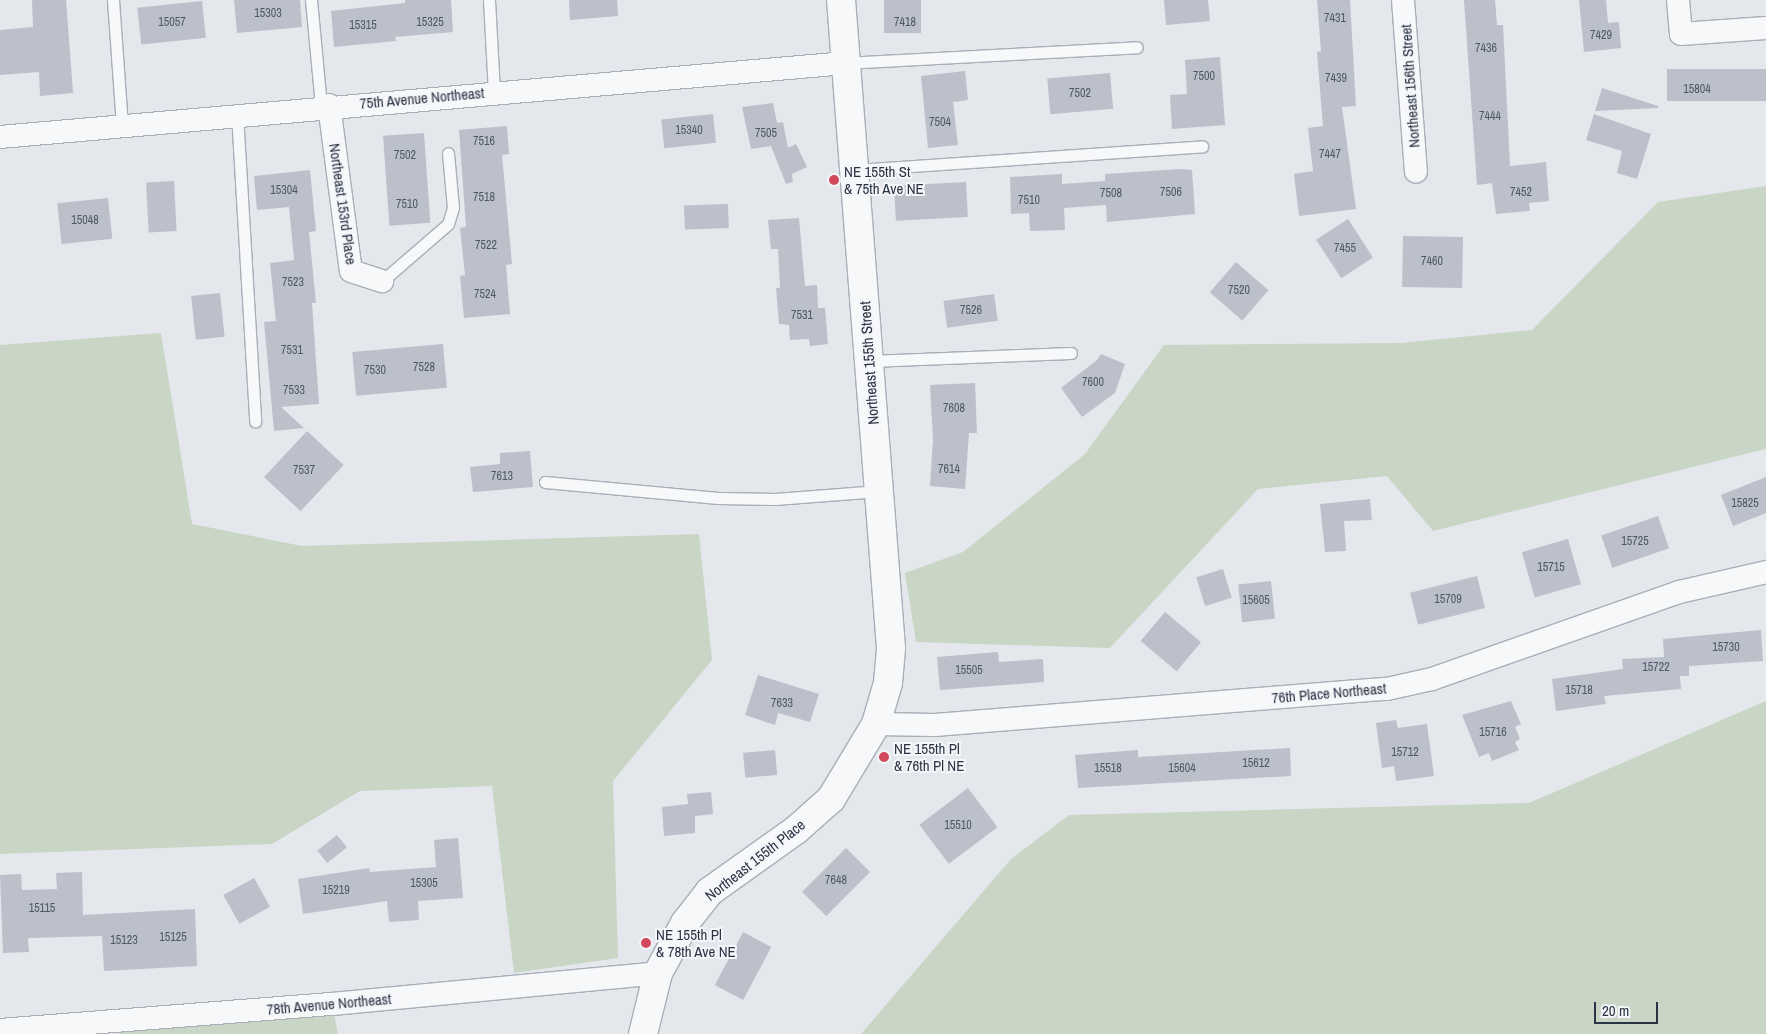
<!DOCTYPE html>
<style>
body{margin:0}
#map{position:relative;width:1766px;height:1034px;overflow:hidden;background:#e4e7ec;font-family:"Archivo Narrow",sans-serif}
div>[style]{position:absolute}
.green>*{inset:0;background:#c9d6c5}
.building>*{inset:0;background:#bbc0ca;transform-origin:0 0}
.roads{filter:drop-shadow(1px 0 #a9aeb7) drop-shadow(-1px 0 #a9aeb7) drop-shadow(0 1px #a9aeb7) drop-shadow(0 -1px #a9aeb7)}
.service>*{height:11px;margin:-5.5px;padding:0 5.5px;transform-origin:5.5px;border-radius:5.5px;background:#f7f8fa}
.minor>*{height:22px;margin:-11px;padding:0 11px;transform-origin:11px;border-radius:11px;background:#f7f8fa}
.tertiary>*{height:28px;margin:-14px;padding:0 14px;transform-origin:14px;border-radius:14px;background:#f7f8fa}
.dots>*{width:14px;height:14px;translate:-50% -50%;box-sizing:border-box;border:2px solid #f4f6f9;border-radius:50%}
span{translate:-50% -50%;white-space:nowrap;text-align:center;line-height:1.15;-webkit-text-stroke:4px #f4f6f9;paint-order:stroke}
.number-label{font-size:12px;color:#4f5766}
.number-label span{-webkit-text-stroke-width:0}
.street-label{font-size:15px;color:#2b3445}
.poi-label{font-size:15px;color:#2b3445}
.left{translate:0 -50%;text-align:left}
.scale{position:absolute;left:1594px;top:1002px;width:64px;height:22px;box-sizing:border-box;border:2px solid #2b3445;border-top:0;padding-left:6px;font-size:15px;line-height:18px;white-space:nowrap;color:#2b3445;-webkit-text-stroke:4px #f4f6f9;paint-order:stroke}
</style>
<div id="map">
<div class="green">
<div style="clip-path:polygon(1766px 186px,1766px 449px,1433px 531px,1387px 476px,1258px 489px,1110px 648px,916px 642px,905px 573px,963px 552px,1085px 454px,1164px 345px,1401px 343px,1532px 330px,1658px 202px)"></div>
<div style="clip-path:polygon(161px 333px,192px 524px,302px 546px,699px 534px,712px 660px,613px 781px,618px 958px,514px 973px,492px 786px,360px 791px,272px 844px,0 854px,0 345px)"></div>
<div style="clip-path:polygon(1766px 701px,1766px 1034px,861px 1034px,1011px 859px,1069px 815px,1529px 803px)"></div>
<div style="clip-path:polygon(332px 1004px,338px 1034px,121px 1034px,120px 1021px)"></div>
</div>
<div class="building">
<div style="clip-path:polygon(32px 0,66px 0,73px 93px,40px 96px,39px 72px,0 75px,0 30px,33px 27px)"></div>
<div style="clip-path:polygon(234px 0,300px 0,302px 27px,237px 33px)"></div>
<div style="clip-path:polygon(405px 0,451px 0,453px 32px,395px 37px,396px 41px,334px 47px,331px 11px,405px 3px)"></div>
<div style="clip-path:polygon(569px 0,617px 0,618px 16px,570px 20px)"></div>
<div style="left:884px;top:0;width:37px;height:33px"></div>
<div style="clip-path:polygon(1164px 0,1208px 0,1210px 21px,1166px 25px)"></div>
<div style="clip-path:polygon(1317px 0,1350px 0,1356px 106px,1342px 107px,1356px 209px,1299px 216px,1294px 174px,1313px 171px,1308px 128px,1323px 126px,1317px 52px,1321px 51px)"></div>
<div style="clip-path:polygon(1464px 0,1495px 0,1497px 25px,1503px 25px,1510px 166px,1546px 162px,1549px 201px,1529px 203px,1530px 211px,1496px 214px,1492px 183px,1477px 185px)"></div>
<div style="clip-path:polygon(1579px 0,1606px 0,1608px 23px,1619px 22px,1621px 48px,1584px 52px)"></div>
<div style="left:202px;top:1px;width:37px;height:65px;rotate:84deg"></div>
<div style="clip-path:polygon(1220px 57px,1225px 125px,1172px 129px,1170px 95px,1187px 94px,1185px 60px)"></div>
<div style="left:1766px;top:69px;width:32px;height:99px;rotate:90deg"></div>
<div style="clip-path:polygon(965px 71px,968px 100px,953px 102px,958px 145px,928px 148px,921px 76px)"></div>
<div style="left:1110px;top:73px;width:36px;height:63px;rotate:85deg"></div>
<div style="clip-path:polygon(1602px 88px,1658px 106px,1658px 108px,1595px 111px)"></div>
<div style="clip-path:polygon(773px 103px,777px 123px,783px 122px,788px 148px,796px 144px,807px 167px,792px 174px,793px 182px,786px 184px,771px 146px,751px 149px,742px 107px)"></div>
<div style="left:713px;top:114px;width:29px;height:52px;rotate:84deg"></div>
<div style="clip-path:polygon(1594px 114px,1651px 134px,1637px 179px,1617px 173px,1622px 151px,1586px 140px)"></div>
<div style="clip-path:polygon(507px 126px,509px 154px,502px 155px,512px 264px,506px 265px,510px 314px,464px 318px,460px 276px,465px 275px,460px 228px,466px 227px,459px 130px)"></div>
<div style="left:424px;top:133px;width:90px;height:41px;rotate:86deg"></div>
<div style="clip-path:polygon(1180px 169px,1192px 170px,1195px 214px,1107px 222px,1106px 205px,1064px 208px,1065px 230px,1030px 231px,1029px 213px,1011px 214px,1010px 177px,1062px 174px,1062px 184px,1105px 181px,1105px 174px)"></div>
<div style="clip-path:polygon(310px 170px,316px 231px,309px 232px,316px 303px,312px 303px,319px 404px,281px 407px,304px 428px,274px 431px,264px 322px,276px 321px,270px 263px,294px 260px,289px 207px,257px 210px,254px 176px)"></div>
<div style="left:174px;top:181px;width:50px;height:28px;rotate:87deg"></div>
<div style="left:966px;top:182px;width:35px;height:72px;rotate:87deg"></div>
<div style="left:108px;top:198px;width:41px;height:51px;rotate:84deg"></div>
<div style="left:728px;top:204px;width:24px;height:44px;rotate:88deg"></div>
<div style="clip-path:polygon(799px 218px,805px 286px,817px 285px,818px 308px,825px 308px,828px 344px,810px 346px,809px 339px,790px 340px,789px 325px,779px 324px,776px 288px,780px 288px,778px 249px,771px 249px,768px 220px)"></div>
<div style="left:1348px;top:219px;width:46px;height:38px;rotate:57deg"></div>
<div style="left:1403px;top:236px;width:60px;height:51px;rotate:1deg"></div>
<div style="left:1236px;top:262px;width:43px;height:40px;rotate:41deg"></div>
<div style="left:220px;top:293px;width:44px;height:29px;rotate:84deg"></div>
<div style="left:994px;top:294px;width:27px;height:51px;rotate:82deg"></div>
<div style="left:443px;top:344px;width:44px;height:91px;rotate:85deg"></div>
<div style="clip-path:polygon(1101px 354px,1125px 364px,1115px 393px,1082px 417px,1061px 388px,1097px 360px)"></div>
<div style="clip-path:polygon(975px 383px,977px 433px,969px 433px,965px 489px,930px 486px,933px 440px,930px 385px)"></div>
<div style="left:307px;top:431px;width:50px;height:63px;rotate:43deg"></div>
<div style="clip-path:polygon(530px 451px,533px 487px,473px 492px,470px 467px,500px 464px,500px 453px)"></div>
<div style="clip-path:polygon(1766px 477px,1766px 513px,1733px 526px,1721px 495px)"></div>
<div style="clip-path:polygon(1370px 499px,1372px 520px,1344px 521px,1346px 551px,1325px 552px,1320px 504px)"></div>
<div style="left:1658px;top:516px;width:34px;height:60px;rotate:71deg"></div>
<div style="left:1568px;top:539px;width:47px;height:48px;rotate:74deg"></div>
<div style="left:1223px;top:569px;width:30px;height:28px;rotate:73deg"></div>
<div style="left:1477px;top:576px;width:33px;height:69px;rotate:76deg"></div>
<div style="left:1271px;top:581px;width:38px;height:33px;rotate:84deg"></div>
<div style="left:1165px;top:612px;width:47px;height:38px;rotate:40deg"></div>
<div style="clip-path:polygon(1761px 630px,1763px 661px,1689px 666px,1689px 676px,1680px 676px,1681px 689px,1604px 696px,1606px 704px,1556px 711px,1552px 679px,1623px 669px,1622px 659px,1664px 657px,1663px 639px)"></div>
<div style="clip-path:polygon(998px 652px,999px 662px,1043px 659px,1044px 682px,940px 690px,937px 657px)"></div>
<div style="clip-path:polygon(758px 675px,819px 694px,810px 722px,778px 713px,775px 725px,745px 715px)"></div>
<div style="clip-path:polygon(1511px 701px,1521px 724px,1515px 727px,1520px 739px,1515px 742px,1519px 750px,1492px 761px,1489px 753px,1479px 757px,1462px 715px)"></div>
<div style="clip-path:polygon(1396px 720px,1398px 728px,1427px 724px,1434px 776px,1396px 781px,1394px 766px,1382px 768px,1376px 723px)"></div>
<div style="clip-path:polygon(1290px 748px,1291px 776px,1078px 788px,1075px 755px,1138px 750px,1138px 757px)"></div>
<div style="left:775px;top:750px;width:25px;height:32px;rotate:85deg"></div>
<div style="left:968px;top:788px;width:49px;height:61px;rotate:53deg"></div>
<div style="clip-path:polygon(711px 792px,713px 814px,695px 816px,695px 833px,664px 836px,662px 807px,688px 804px,687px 794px)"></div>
<div style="left:337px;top:835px;width:16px;height:25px;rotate:52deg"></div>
<div style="clip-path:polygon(458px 838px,463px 898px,418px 901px,419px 920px,389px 922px,387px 901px,303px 914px,298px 879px,369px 868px,370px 872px,436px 867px,434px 840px)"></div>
<div style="left:846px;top:848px;width:34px;height:62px;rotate:45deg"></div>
<div style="clip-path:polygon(82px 872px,83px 915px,195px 909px,197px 966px,104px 971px,102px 936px,28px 938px,29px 952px,3px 953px,0 875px,21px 874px,22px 890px,57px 889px,56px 873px)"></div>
<div style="left:254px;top:878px;width:33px;height:35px;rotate:61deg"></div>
<div style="left:743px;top:932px;width:32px;height:60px;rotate:28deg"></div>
</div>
<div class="roads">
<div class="service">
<div style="left:113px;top:0;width:125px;rotate:85.9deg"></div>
<div style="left:311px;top:0;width:106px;rotate:84.6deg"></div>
<div style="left:489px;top:0;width:92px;rotate:86.9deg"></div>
<div style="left:845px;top:63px;width:292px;rotate:-3.1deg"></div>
<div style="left:237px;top:114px;width:308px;rotate:86.6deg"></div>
<div style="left:854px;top:170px;width:349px;rotate:-3.9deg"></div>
<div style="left:382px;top:281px;width:87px;rotate:-40.8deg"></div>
<div style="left:448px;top:224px;width:17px;rotate:-73deg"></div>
<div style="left:453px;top:208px;width:55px;rotate:-95.2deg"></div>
<div style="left:869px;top:361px;width:202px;rotate:-2.3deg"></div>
<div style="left:545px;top:482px;width:174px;rotate:5.3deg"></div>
<div style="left:718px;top:498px;width:57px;rotate:1deg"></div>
<div style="left:775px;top:499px;width:104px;rotate:-4.4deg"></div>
</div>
<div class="minor">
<div style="left:1403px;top:0;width:172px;rotate:85.7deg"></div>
<div style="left:1678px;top:0;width:34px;rotate:85deg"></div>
<div style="left:1681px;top:34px;width:85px;rotate:-4deg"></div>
<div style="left:329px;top:105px;width:167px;rotate:82.5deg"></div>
<div style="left:351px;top:271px;width:33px;rotate:18deg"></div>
<div style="left:0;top:137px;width:848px;rotate:-5deg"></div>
<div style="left:876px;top:724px;width:59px;rotate:1deg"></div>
<div style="left:935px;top:725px;width:453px;rotate:-4.6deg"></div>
<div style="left:1387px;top:689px;width:46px;rotate:-12.5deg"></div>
<div style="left:1432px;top:679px;width:262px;rotate:-19.4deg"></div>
<div style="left:1679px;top:592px;width:89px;rotate:-12.9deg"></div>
<div style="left:0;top:1030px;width:333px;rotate:-4.5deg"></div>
<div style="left:332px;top:1004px;width:327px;rotate:-5.4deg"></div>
</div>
<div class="tertiary">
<div style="left:643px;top:1034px;width:63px;rotate:-76.2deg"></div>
<div style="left:658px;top:973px;width:57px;rotate:-61.6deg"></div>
<div style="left:685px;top:923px;width:39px;rotate:-52deg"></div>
<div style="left:709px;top:892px;width:107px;rotate:-35.5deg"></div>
<div style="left:796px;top:830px;width:47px;rotate:-41.5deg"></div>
<div style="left:831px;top:799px;width:87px;rotate:-59deg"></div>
<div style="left:876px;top:724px;width:43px;rotate:-73.7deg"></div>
<div style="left:888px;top:683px;width:35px;rotate:-85deg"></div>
<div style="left:891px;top:648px;width:650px;rotate:-94.41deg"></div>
</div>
</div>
<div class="dots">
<div style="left:834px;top:180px;background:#d1495b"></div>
<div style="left:884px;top:757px;background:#d1495b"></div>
<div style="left:646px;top:943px;background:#d1495b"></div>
</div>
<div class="number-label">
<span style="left:268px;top:14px">15303</span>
<span style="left:1335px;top:19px">7431</span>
<span style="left:172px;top:23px">15057</span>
<span style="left:430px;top:23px">15325</span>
<span style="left:905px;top:23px">7418</span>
<span style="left:363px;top:26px">15315</span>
<span style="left:1601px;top:36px">7429</span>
<span style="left:1486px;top:49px">7436</span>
<span style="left:1204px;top:77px">7500</span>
<span style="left:1336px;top:79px">7439</span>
<span style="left:1697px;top:90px">15804</span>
<span style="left:1080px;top:94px">7502</span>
<span style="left:1490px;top:117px">7444</span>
<span style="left:940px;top:123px">7504</span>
<span style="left:689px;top:131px">15340</span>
<span style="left:766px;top:134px">7505</span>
<span style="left:484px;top:142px">7516</span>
<span style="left:1330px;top:155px">7447</span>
<span style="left:405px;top:156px">7502</span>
<span style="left:284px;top:191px">15304</span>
<span style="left:1171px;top:193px">7506</span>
<span style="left:1521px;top:193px">7452</span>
<span style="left:1111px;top:194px">7508</span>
<span style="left:484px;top:198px">7518</span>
<span style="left:1029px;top:201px">7510</span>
<span style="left:407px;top:205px">7510</span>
<span style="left:85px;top:221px">15048</span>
<span style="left:486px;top:246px">7522</span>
<span style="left:1345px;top:249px">7455</span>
<span style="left:1432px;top:262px">7460</span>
<span style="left:293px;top:283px">7523</span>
<span style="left:1239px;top:291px">7520</span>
<span style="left:485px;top:295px">7524</span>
<span style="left:971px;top:311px">7526</span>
<span style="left:802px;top:316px">7531</span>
<span style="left:292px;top:351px">7531</span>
<span style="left:424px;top:368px">7528</span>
<span style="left:375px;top:371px">7530</span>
<span style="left:1093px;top:383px">7600</span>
<span style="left:294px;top:391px">7533</span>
<span style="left:954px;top:409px">7608</span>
<span style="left:949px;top:470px">7614</span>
<span style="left:304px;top:471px">7537</span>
<span style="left:502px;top:477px">7613</span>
<span style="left:1745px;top:504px">15825</span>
<span style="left:1635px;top:542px">15725</span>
<span style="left:1551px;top:568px">15715</span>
<span style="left:1448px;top:600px">15709</span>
<span style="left:1256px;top:601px">15605</span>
<span style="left:1726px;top:648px">15730</span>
<span style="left:1656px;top:668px">15722</span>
<span style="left:969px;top:671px">15505</span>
<span style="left:1579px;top:691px">15718</span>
<span style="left:782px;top:704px">7633</span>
<span style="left:1493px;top:733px">15716</span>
<span style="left:1405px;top:753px">15712</span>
<span style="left:1256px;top:764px">15612</span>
<span style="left:1108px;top:769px">15518</span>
<span style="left:1182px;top:769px">15604</span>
<span style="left:958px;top:826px">15510</span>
<span style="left:836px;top:881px">7648</span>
<span style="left:424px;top:884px">15305</span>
<span style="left:336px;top:891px">15219</span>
<span style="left:42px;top:909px">15115</span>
<span style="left:173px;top:938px">15125</span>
<span style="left:124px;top:941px">15123</span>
</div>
<div class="street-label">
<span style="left:1410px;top:86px;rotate:-94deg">Northeast 156th Street</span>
<span style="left:422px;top:98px;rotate:-5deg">75th Avenue Northeast</span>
<span style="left:343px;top:204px;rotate:82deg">Northeast 153rd Place</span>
<span style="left:869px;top:363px;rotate:-94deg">Northeast 155th Street</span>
<span style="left:1329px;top:693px;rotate:-5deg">76th Place Northeast</span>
<span style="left:755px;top:860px;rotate:-38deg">Northeast 155th Place</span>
<span style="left:329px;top:1004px;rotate:-5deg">78th Avenue Northeast</span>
</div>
<div class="poi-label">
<span class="left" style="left:844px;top:180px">NE 155th St<br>&amp; 75th Ave NE</span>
<span class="left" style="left:894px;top:757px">NE 155th Pl<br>&amp; 76th Pl NE</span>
<span class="left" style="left:656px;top:943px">NE 155th Pl<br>&amp; 78th Ave NE</span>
</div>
<div class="scale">20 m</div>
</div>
